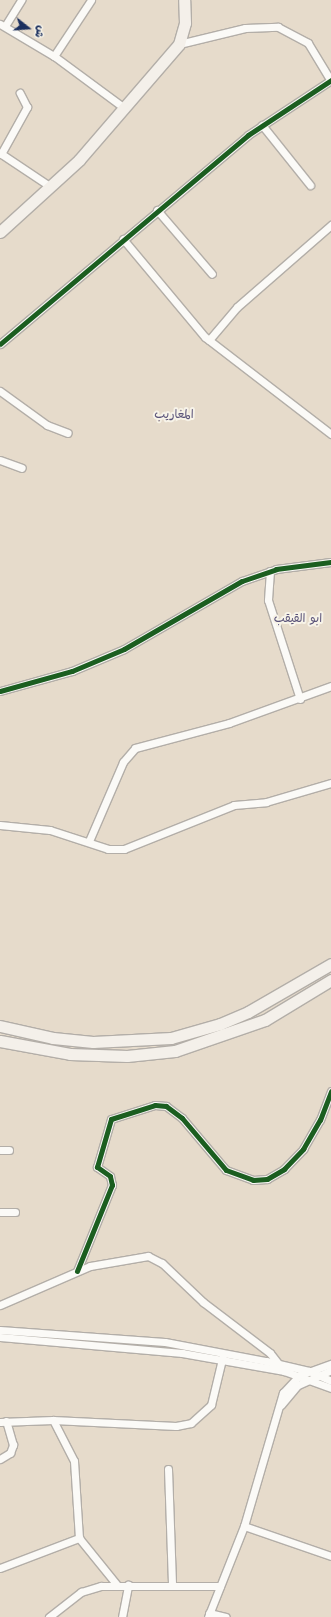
<!DOCTYPE html>
<meta charset="utf-8">
<style>
body{margin:0}
#map{position:relative;width:331px;height:1617px;overflow:hidden;background:#e6dbcb;font-family:Kalam,"Playpen Sans Arabic",sans-serif}
div>[style]{position:absolute}
.roads{filter:drop-shadow(1px 0 #b3aea8) drop-shadow(-1px 0 #b3aea8) drop-shadow(0 1px #b3aea8) drop-shadow(0 -1px #b3aea8)}
.street>*{height:7px;margin:-3.5px;padding:0 3.5px;transform-origin:3.5px;border-radius:3.5px;background:#fbfaf7}
.secondary>*{height:11px;margin:-5.5px;padding:0 5.5px;transform-origin:5.5px;border-radius:5.5px;background:#f4f0ea}
.cycleway>*{height:5px;margin:-2.5px;padding:0 2.5px;transform-origin:2.5px;border-radius:2.5px;background:#1b5e20}
span{translate:-50% -50%;white-space:nowrap;text-align:center;line-height:1.15;-webkit-text-stroke:4px #f7f3e8;paint-order:stroke}
.neighbourhood-label{font-size:12px;color:#5a5379}
.north{position:absolute;left:8px;top:8px;width:40px;height:40px;-webkit-text-stroke:3px #f7f3e8;paint-order:stroke;rotate:107deg;font-size:11px;font-weight:700;line-height:16px;text-align:center;color:#1b2f5e}
.north::after{content:'';display:block;margin:auto;width:14px;height:18px;background:#1b2f5e;clip-path:polygon(50% 0,100% 100%,50% 72%,0 100%)}
</style>
<div id="map">
<div class="roads">
<div class="street">
<div style="left:0;top:24px;width:63px;rotate:30.7deg"></div>
<div style="left:54px;top:56px;width:86px;rotate:36.5deg"></div>
<div style="left:5px;top:26px;width:31px;rotate:-58deg"></div>
<div style="left:179px;top:44px;width:68px;rotate:-13.6deg"></div>
<div style="left:245px;top:28px;width:33px;rotate:-2deg"></div>
<div style="left:278px;top:27px;width:34px;rotate:28deg"></div>
<div style="left:308px;top:43px;width:44px;rotate:58.8deg"></div>
<div style="left:54px;top:56px;width:67px;rotate:-56.5deg"></div>
<div style="left:262px;top:125px;width:77px;rotate:51.3deg"></div>
<div style="left:0;top:153px;width:61px;rotate:33.7deg"></div>
<div style="left:1px;top:154px;width:54px;rotate:-61deg"></div>
<div style="left:27px;top:107px;width:16px;rotate:-117deg"></div>
<div style="left:157px;top:210px;width:84px;rotate:49.3deg"></div>
<div style="left:123px;top:239px;width:128px;rotate:50.1deg"></div>
<div style="left:205px;top:337px;width:159px;rotate:37.6deg"></div>
<div style="left:209px;top:340px;width:43px;rotate:-49.7deg"></div>
<div style="left:237px;top:307px;width:125px;rotate:-41.1deg"></div>
<div style="left:0;top:344px;width:324px;rotate:-40.1deg"></div>
<div style="left:248px;top:135px;width:100px;rotate:-33.5deg"></div>
<div style="left:0;top:391px;width:58px;rotate:35.9deg"></div>
<div style="left:47px;top:425px;width:22px;rotate:21deg"></div>
<div style="left:0;top:460px;width:23px;rotate:20deg"></div>
<div style="left:270px;top:571px;width:29px;rotate:94deg"></div>
<div style="left:268px;top:600px;width:104px;rotate:72.1deg"></div>
<div style="left:0;top:691px;width:75px;rotate:-15.5deg"></div>
<div style="left:72px;top:671px;width:56px;rotate:-22.9deg"></div>
<div style="left:124px;top:649px;width:136px;rotate:-30deg"></div>
<div style="left:242px;top:581px;width:36px;rotate:-19deg"></div>
<div style="left:276px;top:569px;width:55px;rotate:-7.3deg"></div>
<div style="left:0;top:825px;width:50px;rotate:5.7deg"></div>
<div style="left:50px;top:830px;width:61px;rotate:18.1deg"></div>
<div style="left:108px;top:849px;width:16px"></div>
<div style="left:124px;top:849px;width:118px;rotate:-21.8deg"></div>
<div style="left:234px;top:805px;width:32px;rotate:-5deg"></div>
<div style="left:266px;top:802px;width:68px;rotate:-16.3deg"></div>
<div style="left:89px;top:841px;width:86px;rotate:-66.7deg"></div>
<div style="left:123px;top:762px;width:18px;rotate:-49deg"></div>
<div style="left:135px;top:748px;width:97px;rotate:-14.9deg"></div>
<div style="left:229px;top:723px;width:109px;rotate:-19.9deg"></div>
<div style="left:0;top:1150px;width:9px"></div>
<div style="left:0;top:1212px;width:15px"></div>
<div style="left:77px;top:1271px;width:93px;rotate:-67.9deg"></div>
<div style="left:112px;top:1185px;width:9px;rotate:-103deg"></div>
<div style="left:110px;top:1176px;width:16px;rotate:-145deg"></div>
<div style="left:97px;top:1167px;width:50px;rotate:-73.7deg"></div>
<div style="left:111px;top:1119px;width:46px;rotate:-17.7deg"></div>
<div style="left:155px;top:1105px;width:11px;rotate:5deg"></div>
<div style="left:166px;top:1106px;width:20px;rotate:37deg"></div>
<div style="left:182px;top:1118px;width:68px;rotate:49.8deg"></div>
<div style="left:226px;top:1170px;width:29px;rotate:20deg"></div>
<div style="left:253px;top:1180px;width:14px;rotate:-4deg"></div>
<div style="left:267px;top:1179px;width:20px;rotate:-30deg"></div>
<div style="left:284px;top:1169px;width:28px;rotate:-46deg"></div>
<div style="left:303px;top:1149px;width:34px;rotate:-60deg"></div>
<div style="left:320px;top:1120px;width:31px;rotate:-69deg"></div>
<div style="left:0;top:1305px;width:98px;rotate:-23.4deg"></div>
<div style="left:90px;top:1266px;width:59px;rotate:-9.8deg"></div>
<div style="left:148px;top:1256px;width:16px;rotate:27deg"></div>
<div style="left:162px;top:1263px;width:57px;rotate:43.6deg"></div>
<div style="left:203px;top:1302px;width:84px;rotate:37.3deg"></div>
<div style="left:270px;top:1353px;width:23px;rotate:52deg"></div>
<div style="left:0;top:1330px;width:165px;rotate:4.2deg"></div>
<div style="left:165px;top:1342px;width:103px;rotate:10.7deg"></div>
<div style="left:266px;top:1361px;width:44px;rotate:13.1deg"></div>
<div style="left:309px;top:1371px;width:24px;rotate:24deg"></div>
<div style="left:0;top:1337px;width:183px;rotate:5deg"></div>
<div style="left:182px;top:1353px;width:104px;rotate:10deg"></div>
<div style="left:284px;top:1371px;width:50px;rotate:19.9deg"></div>
<div style="left:281px;top:1405px;width:26px;rotate:-50deg"></div>
<div style="left:298px;top:1385px;width:36px;rotate:-24deg"></div>
<div style="left:53px;top:1420px;width:123px;rotate:2.8deg"></div>
<div style="left:176px;top:1426px;width:15px;rotate:-11deg"></div>
<div style="left:191px;top:1423px;width:27px;rotate:-42deg"></div>
<div style="left:211px;top:1405px;width:51px;rotate:-76.5deg"></div>
<div style="left:0;top:1422px;width:53px;rotate:-2.2deg"></div>
<div style="left:53px;top:1420px;width:46px;rotate:62.9deg"></div>
<div style="left:74px;top:1461px;width:77px;rotate:86.3deg"></div>
<div style="left:0;top:1459px;width:12px;rotate:-31deg"></div>
<div style="left:10px;top:1453px;width:9px;rotate:-69deg"></div>
<div style="left:13px;top:1445px;width:25px;rotate:-106deg"></div>
<div style="left:168px;top:1469px;width:116px;rotate:88deg"></div>
<div style="left:244px;top:1526px;width:92px;rotate:19deg"></div>
<div style="left:0;top:1568px;width:85px;rotate:-20.8deg"></div>
<div style="left:79px;top:1538px;width:60px;rotate:51deg"></div>
<div style="left:209px;top:1613px;width:17px;rotate:13deg"></div>
<div style="left:49px;top:1617px;width:41px;rotate:-38deg"></div>
<div style="left:81px;top:1592px;width:21px;rotate:-17deg"></div>
<div style="left:101px;top:1586px;width:119px"></div>
<div style="left:122px;top:1617px;width:33px;rotate:-79deg"></div>
<div style="left:208px;top:1617px;width:98px;rotate:-68.4deg"></div>
<div style="left:244px;top:1526px;width:139px;rotate:-73.7deg"></div>
<div style="left:283px;top:1393px;width:25px;rotate:-47deg"></div>
<div style="left:300px;top:1375px;width:33px;rotate:-20deg"></div>
</div>
<div class="secondary">
<div style="left:0;top:232px;width:107px;rotate:-42.3deg"></div>
<div style="left:79px;top:160px;width:153px;rotate:-49.2deg"></div>
<div style="left:179px;top:44px;width:22px;rotate:-74deg"></div>
<div style="left:185px;top:23px;width:23px;rotate:-92deg"></div>
<div style="left:0;top:1026px;width:54px;rotate:12.8deg"></div>
<div style="left:53px;top:1038px;width:40px;rotate:5.7deg"></div>
<div style="left:93px;top:1042px;width:78px;rotate:-2.9deg"></div>
<div style="left:171px;top:1038px;width:51px;rotate:-15.9deg"></div>
<div style="left:220px;top:1024px;width:30px;rotate:-23deg"></div>
<div style="left:248px;top:1012px;width:96px;rotate:-30deg"></div>
<div style="left:0;top:1041px;width:71px;rotate:10.5deg"></div>
<div style="left:70px;top:1054px;width:57px;rotate:2deg"></div>
<div style="left:127px;top:1056px;width:48px;rotate:-5.9deg"></div>
<div style="left:175px;top:1051px;width:95px;rotate:-19deg"></div>
<div style="left:265px;top:1020px;width:77px;rotate:-31.2deg"></div>
</div>
</div>
<div class="cycleway">
<div style="left:0;top:344px;width:324px;rotate:-40.1deg"></div>
<div style="left:248px;top:135px;width:100px;rotate:-33.5deg"></div>
<div style="left:0;top:691px;width:75px;rotate:-15.5deg"></div>
<div style="left:72px;top:671px;width:56px;rotate:-22.9deg"></div>
<div style="left:124px;top:649px;width:136px;rotate:-30deg"></div>
<div style="left:242px;top:581px;width:36px;rotate:-19deg"></div>
<div style="left:276px;top:569px;width:55px;rotate:-7.3deg"></div>
<div style="left:77px;top:1271px;width:93px;rotate:-67.9deg"></div>
<div style="left:112px;top:1185px;width:9px;rotate:-103deg"></div>
<div style="left:110px;top:1176px;width:16px;rotate:-145deg"></div>
<div style="left:97px;top:1167px;width:50px;rotate:-73.7deg"></div>
<div style="left:111px;top:1119px;width:46px;rotate:-17.7deg"></div>
<div style="left:155px;top:1105px;width:11px;rotate:5deg"></div>
<div style="left:166px;top:1106px;width:20px;rotate:37deg"></div>
<div style="left:182px;top:1118px;width:68px;rotate:49.8deg"></div>
<div style="left:226px;top:1170px;width:29px;rotate:20deg"></div>
<div style="left:253px;top:1180px;width:14px;rotate:-4deg"></div>
<div style="left:267px;top:1179px;width:20px;rotate:-30deg"></div>
<div style="left:284px;top:1169px;width:28px;rotate:-46deg"></div>
<div style="left:303px;top:1149px;width:34px;rotate:-60deg"></div>
<div style="left:320px;top:1120px;width:31px;rotate:-69deg"></div>
</div>
<div class="neighbourhood-label">
<span style="left:174px;top:415px">المغاريب</span>
<span style="left:298px;top:619px">ابو القيقب</span>
</div>
<div class="north">ش</div>
</div>
